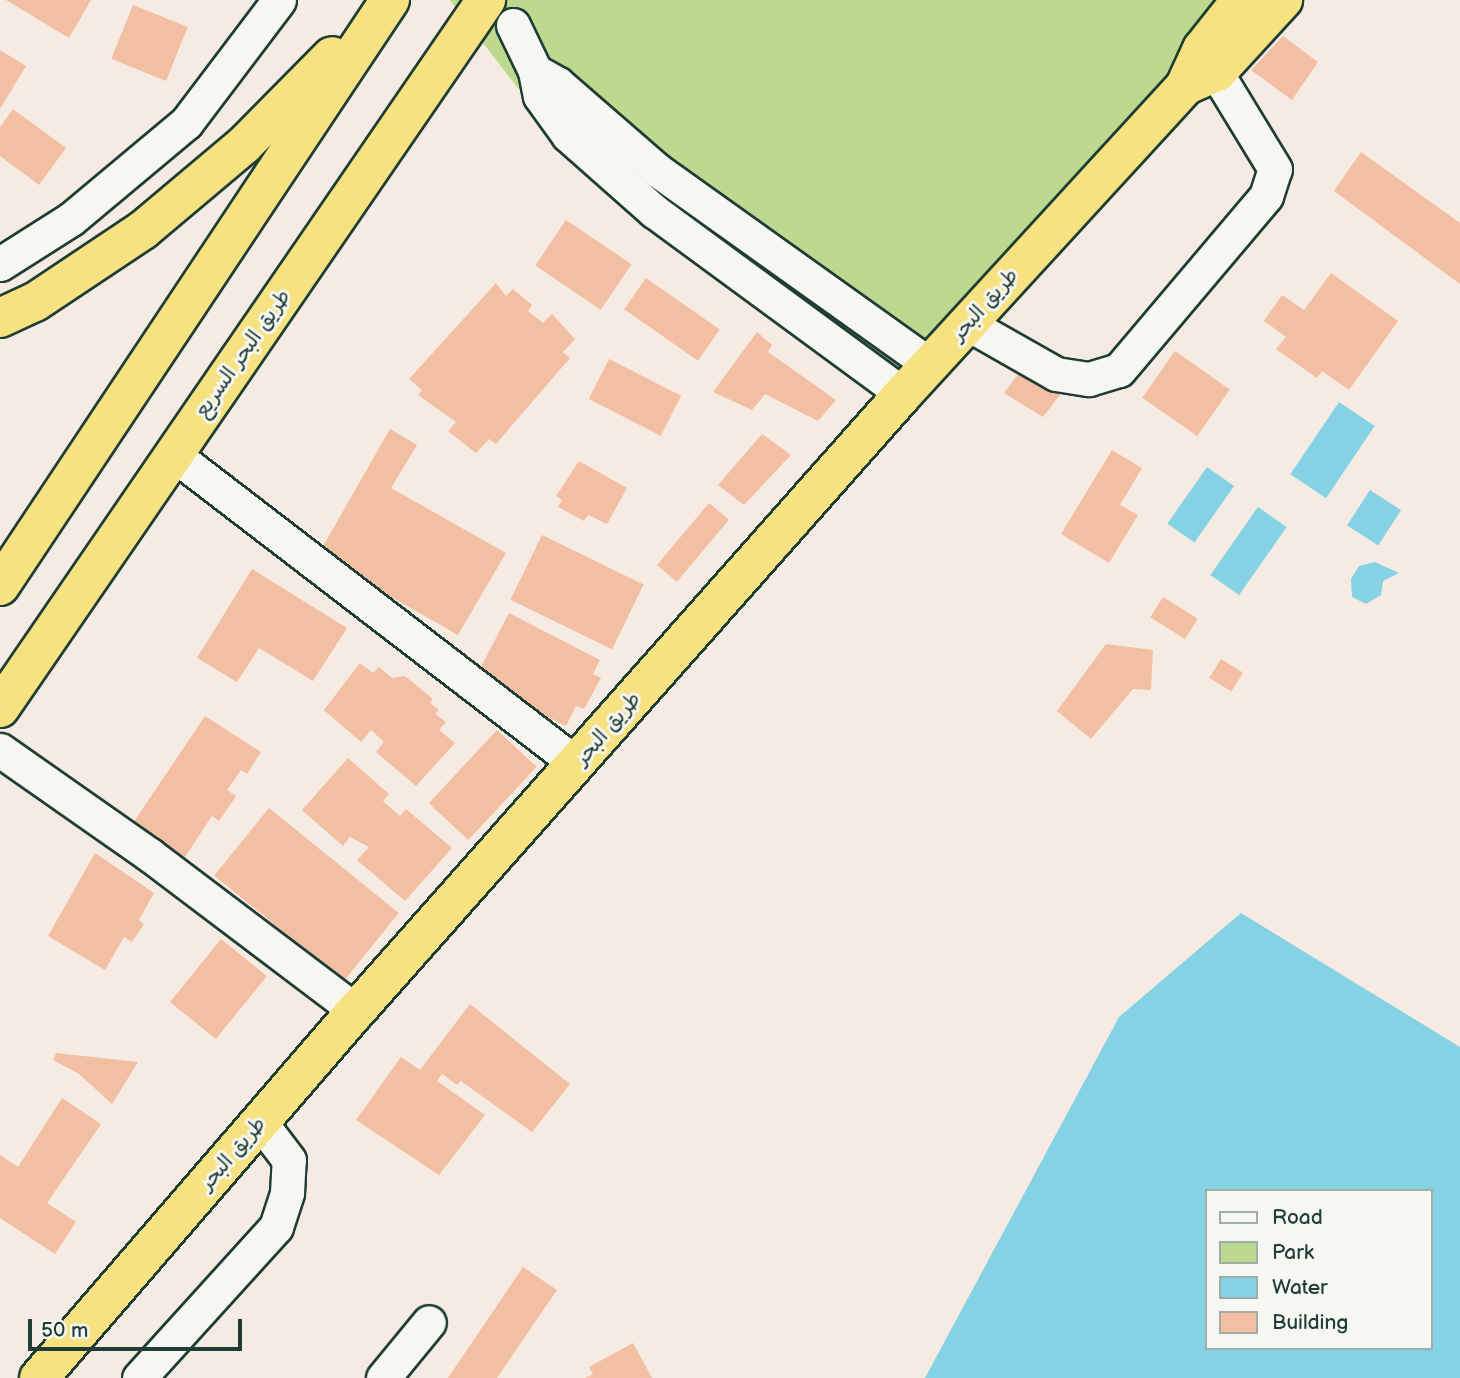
<!DOCTYPE html>
<meta charset="utf-8">
<style>
body{margin:0}
#map{position:relative;width:1460px;height:1378px;overflow:hidden;background:#f5ebe2;font-family:"Balsamiq Sans","Playpen Sans Arabic",sans-serif}
div>[style]{position:absolute}
.green>*{inset:0;background:#bdd990}
.water>*{inset:0;background:#85d2e4;transform-origin:0 0}
.building>*{inset:0;background:#f2bfa3;transform-origin:0 0}
.roads{filter:drop-shadow(2px 0 #1f3d34) drop-shadow(-2px 0 #1f3d34) drop-shadow(0 2px #1f3d34) drop-shadow(0 -2px #1f3d34)}
.minor>*{height:33px;margin:-16.5px;padding:0 16.5px;transform-origin:16.5px;border-radius:16.5px;background:#f6f6f2}
.highway>*{height:38px;margin:-19px;padding:0 19px;transform-origin:19px;border-radius:19px;background:#f7e281}
span{translate:-50% -50%;white-space:nowrap;text-align:center;line-height:1.15;-webkit-text-stroke:6px #f6f6f2;paint-order:stroke}
.street-label{font-size:21px;color:#1f3d34}
.legend{position:absolute;left:1205px;top:1189px;width:228px;height:161px;box-sizing:border-box;background:#f6f6f2;border:2px solid #a0aca6;margin:0;padding:9px 12px;list-style:none;font-size:21px;color:#1f3d34}
.legend li{display:flex;align-items:center;gap:14px;height:35px}
.legend b{width:35px;border:2px solid #a0aca6}
.scale{position:absolute;left:28px;top:1319px;width:214px;height:32px;box-sizing:border-box;border:4px solid #1f3d34;border-top:0;padding-left:9px;font-size:21px;line-height:24px;white-space:nowrap;color:#1f3d34;-webkit-text-stroke:5px #f6f6f2;paint-order:stroke}
</style>
<div id="map">
<div class="green">
<div style="clip-path:polygon(450px 0,1258px 0,901px 402px,584px 174px)"></div>
</div>
<div class="water">
<div style="left:1339px;top:402px;width:43px;height:87px;rotate:34deg"></div>
<div style="left:1207px;top:467px;width:33px;height:69px;rotate:35deg"></div>
<div style="left:1370px;top:490px;width:37px;height:42px;rotate:33deg"></div>
<div style="left:1258px;top:507px;width:35px;height:83px;rotate:35deg"></div>
<div style="clip-path:polygon(1375px 562px,1399px 573px,1383px 581px,1381px 595px,1366px 604px,1352px 597px,1351px 579px,1359px 566px)"></div>
<div style="clip-path:polygon(evenodd,1241px 913px,1460px 1047px,1460px 1378px,925px 1378px,1119px 1017px,1241px 913px,1206px 1191px,1430px 1191px,1430px 1348px,1206px 1348px,1206px 1191px)"></div>
</div>
<div class="building">
<div style="clip-path:polygon(6px 0,91px 0,69px 38px)"></div>
<div style="left:133px;top:5px;width:59px;height:58px;rotate:22deg"></div>
<div style="clip-path:polygon(1283px 36px,1318px 62px,1292px 100px,1251px 70px)"></div>
<div style="clip-path:polygon(0 50px,26px 66px,0 109px)"></div>
<div style="clip-path:polygon(13px 109px,66px 148px,39px 185px,0 156px,0 127px)"></div>
<div style="clip-path:polygon(1361px 152px,1460px 223px,1460px 284px,1334px 191px)"></div>
<div style="left:566px;top:220px;width:79px;height:55px;rotate:34deg"></div>
<div style="clip-path:polygon(1331px 273px,1398px 321px,1349px 390px,1322px 371px,1317px 378px,1276px 349px,1286px 337px,1264px 321px,1282px 295px,1304px 310px)"></div>
<div style="left:646px;top:278px;width:90px;height:38px;rotate:35deg"></div>
<div style="clip-path:polygon(496px 283px,506px 296px,513px 289px,532px 305px,528px 311px,543px 323px,552px 314px,575px 339px,563px 352px,570px 358px,496px 444px,489px 439px,476px 453px,448px 431px,456px 422px,418px 395px,422px 390px,409px 379px)"></div>
<div style="clip-path:polygon(757px 332px,772px 345px,768px 352px,836px 400px,818px 421px,765px 394px,752px 410px,713px 392px)"></div>
<div style="left:1175px;top:351px;width:67px;height:57px;rotate:35deg"></div>
<div style="left:609px;top:359px;width:81px;height:45px;rotate:27deg"></div>
<div style="clip-path:polygon(1029px 360px,1068px 384px,1043px 417px,1004px 393px)"></div>
<div style="clip-path:polygon(390px 429px,417px 445px,391px 488px,506px 553px,458px 635px,318px 555px)"></div>
<div style="clip-path:polygon(762px 434px,791px 455px,744px 505px,718px 485px)"></div>
<div style="clip-path:polygon(1112px 450px,1142px 468px,1120px 505px,1138px 515px,1109px 563px,1061px 534px)"></div>
<div style="clip-path:polygon(579px 461px,627px 488px,607px 524px,588px 515px,584px 521px,558px 507px,562px 500px,556px 496px)"></div>
<div style="left:709px;top:503px;width:26px;height:81px;rotate:40deg"></div>
<div style="left:542px;top:535px;width:113px;height:72px;rotate:26deg"></div>
<div style="clip-path:polygon(252px 569px,347px 628px,313px 681px,259px 648px,237px 682px,197px 658px)"></div>
<div style="left:1163px;top:597px;width:41px;height:24px;rotate:32deg"></div>
<div style="clip-path:polygon(509px 613px,600px 660px,593px 674px,601px 678px,584px 709px,576px 706px,566px 726px,474px 680px)"></div>
<div style="clip-path:polygon(1106px 644px,1153px 650px,1151px 690px,1133px 689px,1091px 739px,1057px 711px)"></div>
<div style="left:1221px;top:659px;width:26px;height:22px;rotate:32deg"></div>
<div style="clip-path:polygon(360px 663px,373px 673px,379px 667px,392px 678px,405px 676px,433px 699px,430px 703px,439px 710px,435px 714px,446px 722px,439px 730px,455px 743px,416px 786px,376px 752px,384px 742px,371px 730px,361px 742px,324px 710px)"></div>
<div style="clip-path:polygon(205px 716px,261px 752px,247px 774px,241px 770px,227px 790px,236px 796px,219px 821px,212px 816px,185px 857px,133px 823px)"></div>
<div style="left:497px;top:730px;width:54px;height:100px;rotate:43deg"></div>
<div style="clip-path:polygon(348px 758px,389px 794px,383px 801px,400px 816px,406px 809px,452px 848px,405px 901px,357px 860px,369px 847px,350px 837px,343px 846px,302px 810px)"></div>
<div style="left:269px;top:808px;width:167px;height:87px;rotate:39deg"></div>
<div style="clip-path:polygon(95px 853px,154px 893px,139px 920px,144px 924px,132px 942px,124px 937px,105px 970px,48px 936px)"></div>
<div style="left:221px;top:939px;width:59px;height:81px;rotate:39deg"></div>
<div style="clip-path:polygon(470px 1004px,570px 1084px,532px 1132px,461px 1081px,457px 1085px,442px 1074px,437px 1081px,485px 1115px,439px 1175px,356px 1120px,401px 1057px,420px 1070px)"></div>
<div style="clip-path:polygon(56px 1053px,138px 1062px,112px 1104px,79px 1074px,53px 1060px)"></div>
<div style="clip-path:polygon(62px 1098px,101px 1124px,47px 1203px,76px 1222px,55px 1254px,0 1218px,0 1155px,18px 1167px)"></div>
<div style="clip-path:polygon(523px 1267px,557px 1290px,497px 1378px,448px 1378px)"></div>
<div style="clip-path:polygon(633px 1343px,652px 1378px,585px 1378px,593px 1374px,589px 1367px)"></div>
</div>
<div class="roads">
<div class="minor">
<div style="left:513px;top:25px;width:51px;rotate:64.4deg"></div>
<div style="left:535px;top:71px;width:25px;rotate:79deg"></div>
<div style="left:540px;top:96px;width:48px;rotate:54.3deg"></div>
<div style="left:568px;top:135px;width:115px;rotate:41.5deg"></div>
<div style="left:654px;top:211px;width:309px;rotate:36.3deg"></div>
<div style="left:535px;top:71px;width:26px;rotate:29deg"></div>
<div style="left:558px;top:84px;width:131px;rotate:41deg"></div>
<div style="left:657px;top:170px;width:335px;rotate:35.5deg"></div>
<div style="left:0;top:264px;width:84px;rotate:-32.4deg"></div>
<div style="left:71px;top:219px;width:150px;rotate:-39.9deg"></div>
<div style="left:186px;top:123px;width:154px;rotate:-52.9deg"></div>
<div style="left:968px;top:324px;width:101px;rotate:29.6deg"></div>
<div style="left:1056px;top:374px;width:33px;rotate:9deg"></div>
<div style="left:1089px;top:379px;width:31px;rotate:-17deg"></div>
<div style="left:1119px;top:370px;width:228px;rotate:-49.8deg"></div>
<div style="left:1266px;top:196px;width:28px;rotate:-72deg"></div>
<div style="left:1275px;top:169px;width:138px;rotate:-121.4deg"></div>
<div style="left:173px;top:454px;width:509px;rotate:37.5deg"></div>
<div style="left:0;top:750px;width:183px;rotate:35deg"></div>
<div style="left:150px;top:855px;width:258px;rotate:37.1deg"></div>
<div style="left:139px;top:1378px;width:204px;rotate:-47.8deg"></div>
<div style="left:276px;top:1227px;width:36px;rotate:-72deg"></div>
<div style="left:287px;top:1193px;width:33px;rotate:-87deg"></div>
<div style="left:289px;top:1160px;width:48px;rotate:-127.3deg"></div>
<div style="left:383px;top:1378px;width:72px;rotate:-50.6deg"></div>
</div>
<div class="highway">
<div style="left:1185px;top:86px;width:35px;rotate:-24deg"></div>
<div style="left:1217px;top:72px;width:98px;rotate:-47.5deg"></div>
<div style="left:0;top:318px;width:38px;rotate:-25deg"></div>
<div style="left:35px;top:302px;width:130px;rotate:-33.7deg"></div>
<div style="left:143px;top:230px;width:132px;rotate:-40.1deg"></div>
<div style="left:244px;top:145px;width:125px;rotate:-45.3deg"></div>
<div style="left:0;top:586px;width:704px;rotate:-56.36deg"></div>
<div style="left:0;top:708px;width:859px;rotate:-55.53deg"></div>
<div style="left:39px;top:1378px;width:485px;rotate:-49.2deg"></div>
<div style="left:356px;top:1011px;width:825px;rotate:-48.44deg"></div>
<div style="left:903px;top:394px;width:418px;rotate:-47.5deg"></div>
<div style="left:1185px;top:86px;width:41px;rotate:-65.3deg"></div>
<div style="left:1202px;top:49px;width:63px;rotate:-51.5deg"></div>
</div>
</div>
<div class="street-label">
<span style="left:985px;top:305px;rotate:-48deg">طريق البحر</span>
<span style="left:243px;top:354px;rotate:-55deg">طريق البحر السريع</span>
<span style="left:608px;top:729px;rotate:-49deg">طريق البحر</span>
<span style="left:233px;top:1154px;rotate:-49deg">طريق البحر</span>
</div>
<ul class="legend">
<li><b style="height:9px;background:#f6f6f2"></b>Road</li>
<li><b style="height:19px;background:#bdd990"></b>Park</li>
<li><b style="height:19px;background:#85d2e4"></b>Water</li>
<li><b style="height:19px;background:#f2bfa3"></b>Building</li>
</ul>
<div class="scale">50 m</div>
</div>
